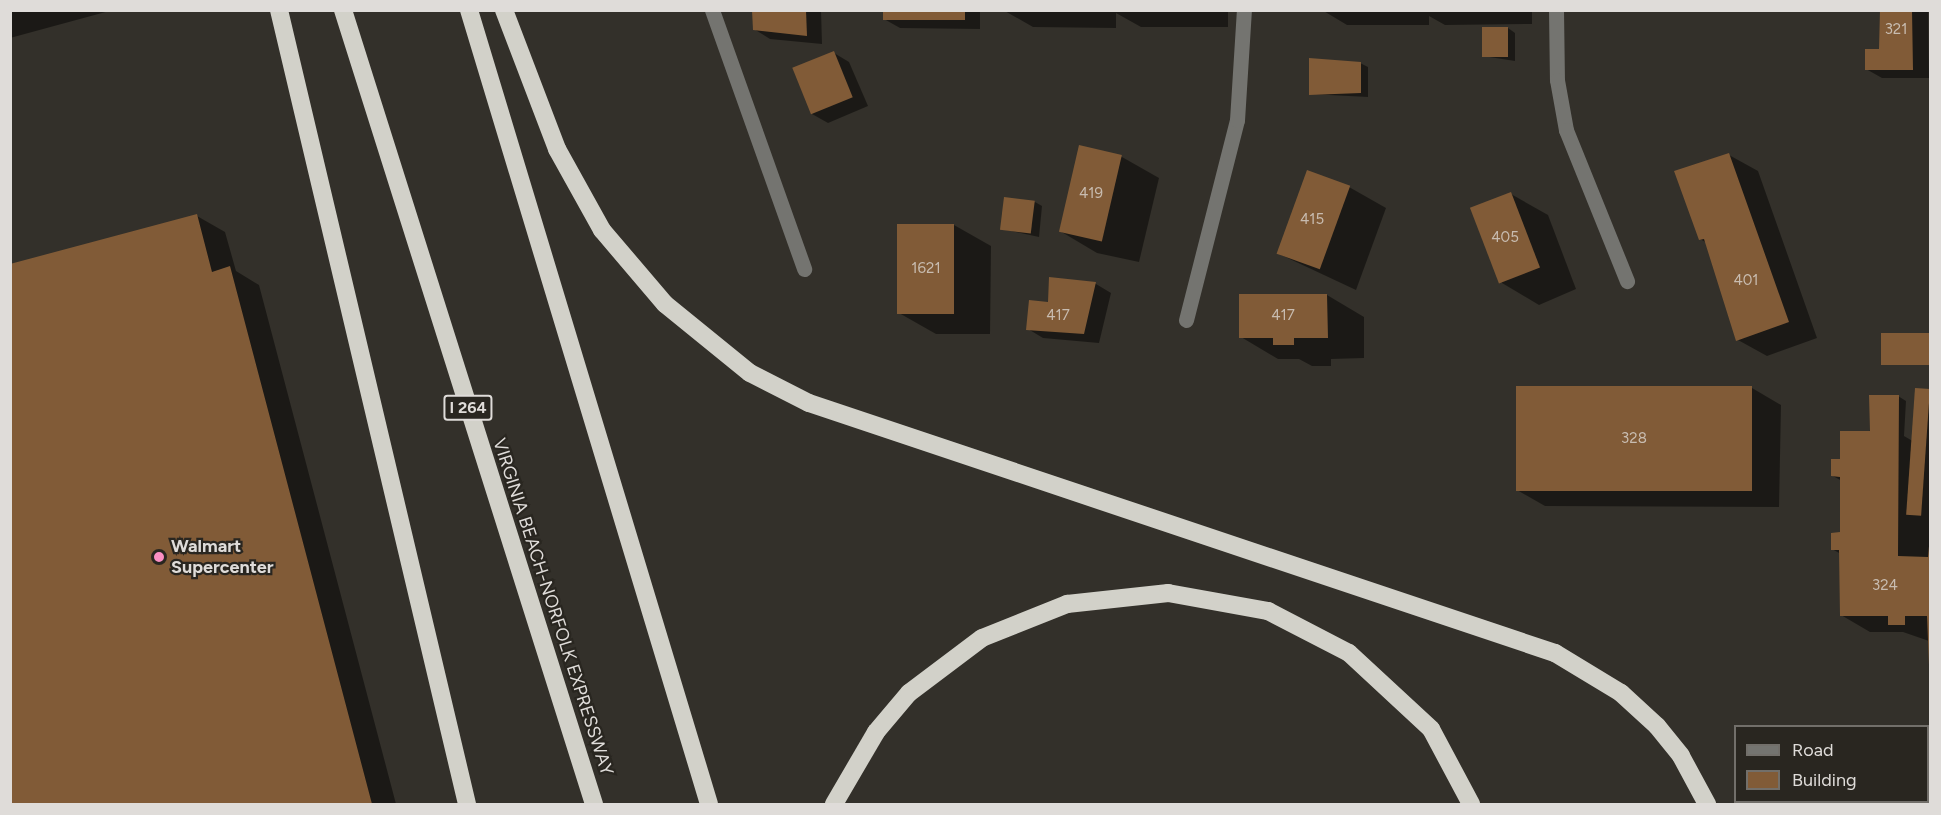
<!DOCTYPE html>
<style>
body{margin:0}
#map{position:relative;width:1941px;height:815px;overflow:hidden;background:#33302a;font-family:Figtree,sans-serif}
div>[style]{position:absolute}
.shadow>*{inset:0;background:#0007;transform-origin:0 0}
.building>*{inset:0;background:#815b37;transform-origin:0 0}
.minor>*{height:15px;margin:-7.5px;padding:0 7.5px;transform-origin:7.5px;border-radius:7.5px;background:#747470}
.highway>*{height:18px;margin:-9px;padding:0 9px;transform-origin:9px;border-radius:9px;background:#d2d1c9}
.dots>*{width:16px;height:16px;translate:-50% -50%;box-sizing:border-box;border:3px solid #292620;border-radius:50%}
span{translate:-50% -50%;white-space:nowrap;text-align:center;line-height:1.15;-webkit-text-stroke:4.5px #292620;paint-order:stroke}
.number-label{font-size:15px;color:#c8bcb0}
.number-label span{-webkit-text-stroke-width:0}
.shield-label span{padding:2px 4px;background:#292620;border:2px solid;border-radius:4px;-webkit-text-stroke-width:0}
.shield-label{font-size:16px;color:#dfdcd9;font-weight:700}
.poi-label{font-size:18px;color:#dfdcd9;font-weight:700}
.left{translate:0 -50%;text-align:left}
.street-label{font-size:18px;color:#dfdcd9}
.frame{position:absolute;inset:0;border:12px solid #dfdcd9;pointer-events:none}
.legend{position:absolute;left:1734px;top:725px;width:195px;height:78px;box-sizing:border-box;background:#292620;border:2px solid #726f6a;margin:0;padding:8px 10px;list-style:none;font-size:18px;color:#dfdcd9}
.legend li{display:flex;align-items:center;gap:12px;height:30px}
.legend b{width:30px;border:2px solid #726f6a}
</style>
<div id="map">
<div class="shadow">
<div style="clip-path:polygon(10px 10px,113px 10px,10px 38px)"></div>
<div style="clip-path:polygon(754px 10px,821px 10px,822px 44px,770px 39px,754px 29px)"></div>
<div style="clip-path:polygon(884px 10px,980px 10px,980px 29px,900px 28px,884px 19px)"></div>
<div style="clip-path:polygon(1003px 10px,1228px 10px,1228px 27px,1141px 27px,1116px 13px,1116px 28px,1033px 27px)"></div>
<div style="clip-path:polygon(1322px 10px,1532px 10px,1532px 24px,1445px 25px,1429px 16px,1429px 25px,1347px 25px)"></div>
<div style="left:1737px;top:10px;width:84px;height:1px"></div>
<div style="clip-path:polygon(1881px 10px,1928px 10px,1929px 78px,1882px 78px,1866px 69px,1881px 50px)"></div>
<div style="clip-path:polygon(1508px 28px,1515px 33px,1515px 61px,1483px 56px)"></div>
<div style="clip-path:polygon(834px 53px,849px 62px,868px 106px,828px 123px,812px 114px)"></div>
<div style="clip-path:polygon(1360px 63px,1368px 67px,1368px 97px,1310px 94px)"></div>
<div style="clip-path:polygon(1080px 147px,1122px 157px,1159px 178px,1139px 262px,1097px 253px,1060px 231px)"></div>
<div style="clip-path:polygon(1729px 155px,1758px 171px,1817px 338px,1767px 356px,1738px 340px,1707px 243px,1700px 239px)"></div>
<div style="clip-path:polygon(1349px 187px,1386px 208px,1356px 290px,1277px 253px)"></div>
<div style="clip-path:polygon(1511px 194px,1548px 215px,1576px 289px,1539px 305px,1502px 283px,1472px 208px)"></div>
<div style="clip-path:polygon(1035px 202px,1042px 206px,1039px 237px,1002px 229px)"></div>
<div style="clip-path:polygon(197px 216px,225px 232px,236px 271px,259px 285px,396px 804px,10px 804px,10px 312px)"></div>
<div style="clip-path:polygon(954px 225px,991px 246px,990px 334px,936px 334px,899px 313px)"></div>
<div style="clip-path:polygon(1051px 279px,1096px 284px,1111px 293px,1099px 343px,1043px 338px,1028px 329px,1049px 303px)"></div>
<div style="clip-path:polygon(1327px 295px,1364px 317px,1364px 358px,1331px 359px,1331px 366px,1312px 366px,1299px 359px,1278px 359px,1241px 337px)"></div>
<div style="left:1883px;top:335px;width:47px;height:30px"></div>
<div style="clip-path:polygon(1752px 388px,1781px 405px,1779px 507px,1545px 506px,1517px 490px)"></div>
<div style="clip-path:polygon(1916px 390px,1930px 390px,1930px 690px,1929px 641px,1903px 632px,1870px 632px,1841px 615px,1841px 554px,1832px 549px,1841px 534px,1842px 481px,1833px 476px,1898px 396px,1906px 401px,1904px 436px,1916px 443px)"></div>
</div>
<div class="building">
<div style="clip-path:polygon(752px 10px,806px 10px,807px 36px,753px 30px)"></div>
<div style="left:883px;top:10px;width:82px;height:10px"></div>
<div style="clip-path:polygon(1880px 10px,1912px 10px,1913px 70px,1865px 70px,1865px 49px,1879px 49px)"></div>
<div style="left:1482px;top:27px;width:26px;height:30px"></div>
<div style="left:834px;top:51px;width:50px;height:45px;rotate:68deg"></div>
<div style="clip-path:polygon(1309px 58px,1361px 62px,1361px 93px,1309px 95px)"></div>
<div style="left:1079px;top:145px;width:44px;height:89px;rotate:13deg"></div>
<div style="clip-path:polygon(1729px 153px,1789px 322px,1736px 341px,1704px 239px,1699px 240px,1674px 171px)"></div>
<div style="left:1307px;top:170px;width:46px;height:89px;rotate:20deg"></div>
<div style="left:1511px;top:192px;width:81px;height:44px;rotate:69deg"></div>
<div style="left:1004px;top:197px;width:31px;height:33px;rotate:7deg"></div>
<div style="clip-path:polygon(197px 214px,212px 272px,230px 266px,372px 804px,10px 804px,10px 264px)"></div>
<div style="left:897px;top:224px;width:57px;height:90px"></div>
<div style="clip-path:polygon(1049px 277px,1096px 282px,1084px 334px,1026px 330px,1029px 300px,1048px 302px)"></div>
<div style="clip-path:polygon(1239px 294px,1327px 294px,1328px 338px,1294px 338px,1294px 345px,1273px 345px,1273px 338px,1239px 338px)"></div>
<div style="left:1930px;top:333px;width:32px;height:49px;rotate:90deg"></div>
<div style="left:1516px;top:386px;width:236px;height:105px"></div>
<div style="left:1915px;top:388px;width:15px;height:127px;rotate:4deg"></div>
<div style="clip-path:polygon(1869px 395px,1899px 395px,1898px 556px,1928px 557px,1930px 535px,1930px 690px,1927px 616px,1905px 616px,1905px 625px,1888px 625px,1888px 616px,1840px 616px,1839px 550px,1831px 550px,1831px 533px,1840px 532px,1840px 477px,1831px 476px,1831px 459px,1840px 459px,1840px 431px,1870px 431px)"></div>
</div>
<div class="minor">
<div style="left:712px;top:10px;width:275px;rotate:70.4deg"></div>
<div style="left:1556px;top:10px;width:70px;rotate:89.2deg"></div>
<div style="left:1557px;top:80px;width:51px;rotate:79.8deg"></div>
<div style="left:1566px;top:130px;width:163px;rotate:68deg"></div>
<div style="left:1186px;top:320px;width:206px;rotate:-75.7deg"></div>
<div style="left:1237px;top:120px;width:110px;rotate:-86.4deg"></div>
</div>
<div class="highway">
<div style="left:279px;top:10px;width:816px;rotate:76.68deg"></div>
<div style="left:343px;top:10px;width:833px;rotate:72.46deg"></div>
<div style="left:469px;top:10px;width:829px;rotate:73.18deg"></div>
<div style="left:504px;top:10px;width:149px;rotate:69.1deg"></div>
<div style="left:557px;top:149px;width:93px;rotate:60.9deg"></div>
<div style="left:602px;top:230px;width:97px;rotate:49.6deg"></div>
<div style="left:665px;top:304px;width:109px;rotate:39.1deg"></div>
<div style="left:750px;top:373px;width:66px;rotate:27deg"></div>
<div style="left:809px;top:403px;width:787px;rotate:18.53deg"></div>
<div style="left:1555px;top:653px;width:77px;rotate:31.2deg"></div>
<div style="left:1621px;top:693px;width:49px;rotate:42.5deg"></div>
<div style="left:1657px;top:726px;width:38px;rotate:51deg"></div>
<div style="left:1681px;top:756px;width:55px;rotate:61.6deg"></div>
<div style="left:834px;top:804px;width:83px;rotate:-59.7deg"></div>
<div style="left:876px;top:732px;width:51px;rotate:-49.8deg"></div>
<div style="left:909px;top:693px;width:91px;rotate:-37deg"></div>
<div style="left:982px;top:638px;width:92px;rotate:-21.8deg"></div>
<div style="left:1067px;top:604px;width:102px;rotate:-6.2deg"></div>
<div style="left:1168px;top:593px;width:102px;rotate:10.2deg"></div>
<div style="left:1268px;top:611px;width:91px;rotate:27.4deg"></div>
<div style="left:1349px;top:653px;width:112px;rotate:42.8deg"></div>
<div style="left:1431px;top:729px;width:85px;rotate:61.9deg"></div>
</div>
<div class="dots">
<div style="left:159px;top:557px;background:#fb8fc3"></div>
</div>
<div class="number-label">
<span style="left:1896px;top:30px">321</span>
<span style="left:1091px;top:194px">419</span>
<span style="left:1312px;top:220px">415</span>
<span style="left:1505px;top:238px">405</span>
<span style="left:926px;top:269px">1621</span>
<span style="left:1746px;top:281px">401</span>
<span style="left:1058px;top:316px">417</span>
<span style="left:1283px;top:316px">417</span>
<span style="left:1634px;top:439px">328</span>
<span style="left:1885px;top:586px">324</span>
</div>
<div class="shield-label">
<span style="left:468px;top:408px">I 264</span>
</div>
<div class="poi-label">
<span class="left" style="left:171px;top:557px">Walmart<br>Supercenter</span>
</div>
<div class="street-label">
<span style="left:553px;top:607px;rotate:72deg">VIRGINIA BEACH-NORFOLK EXPRESSWAY</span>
</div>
<div class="frame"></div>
<ul class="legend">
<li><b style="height:8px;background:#747470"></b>Road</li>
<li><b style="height:16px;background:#815b37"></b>Building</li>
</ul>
</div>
